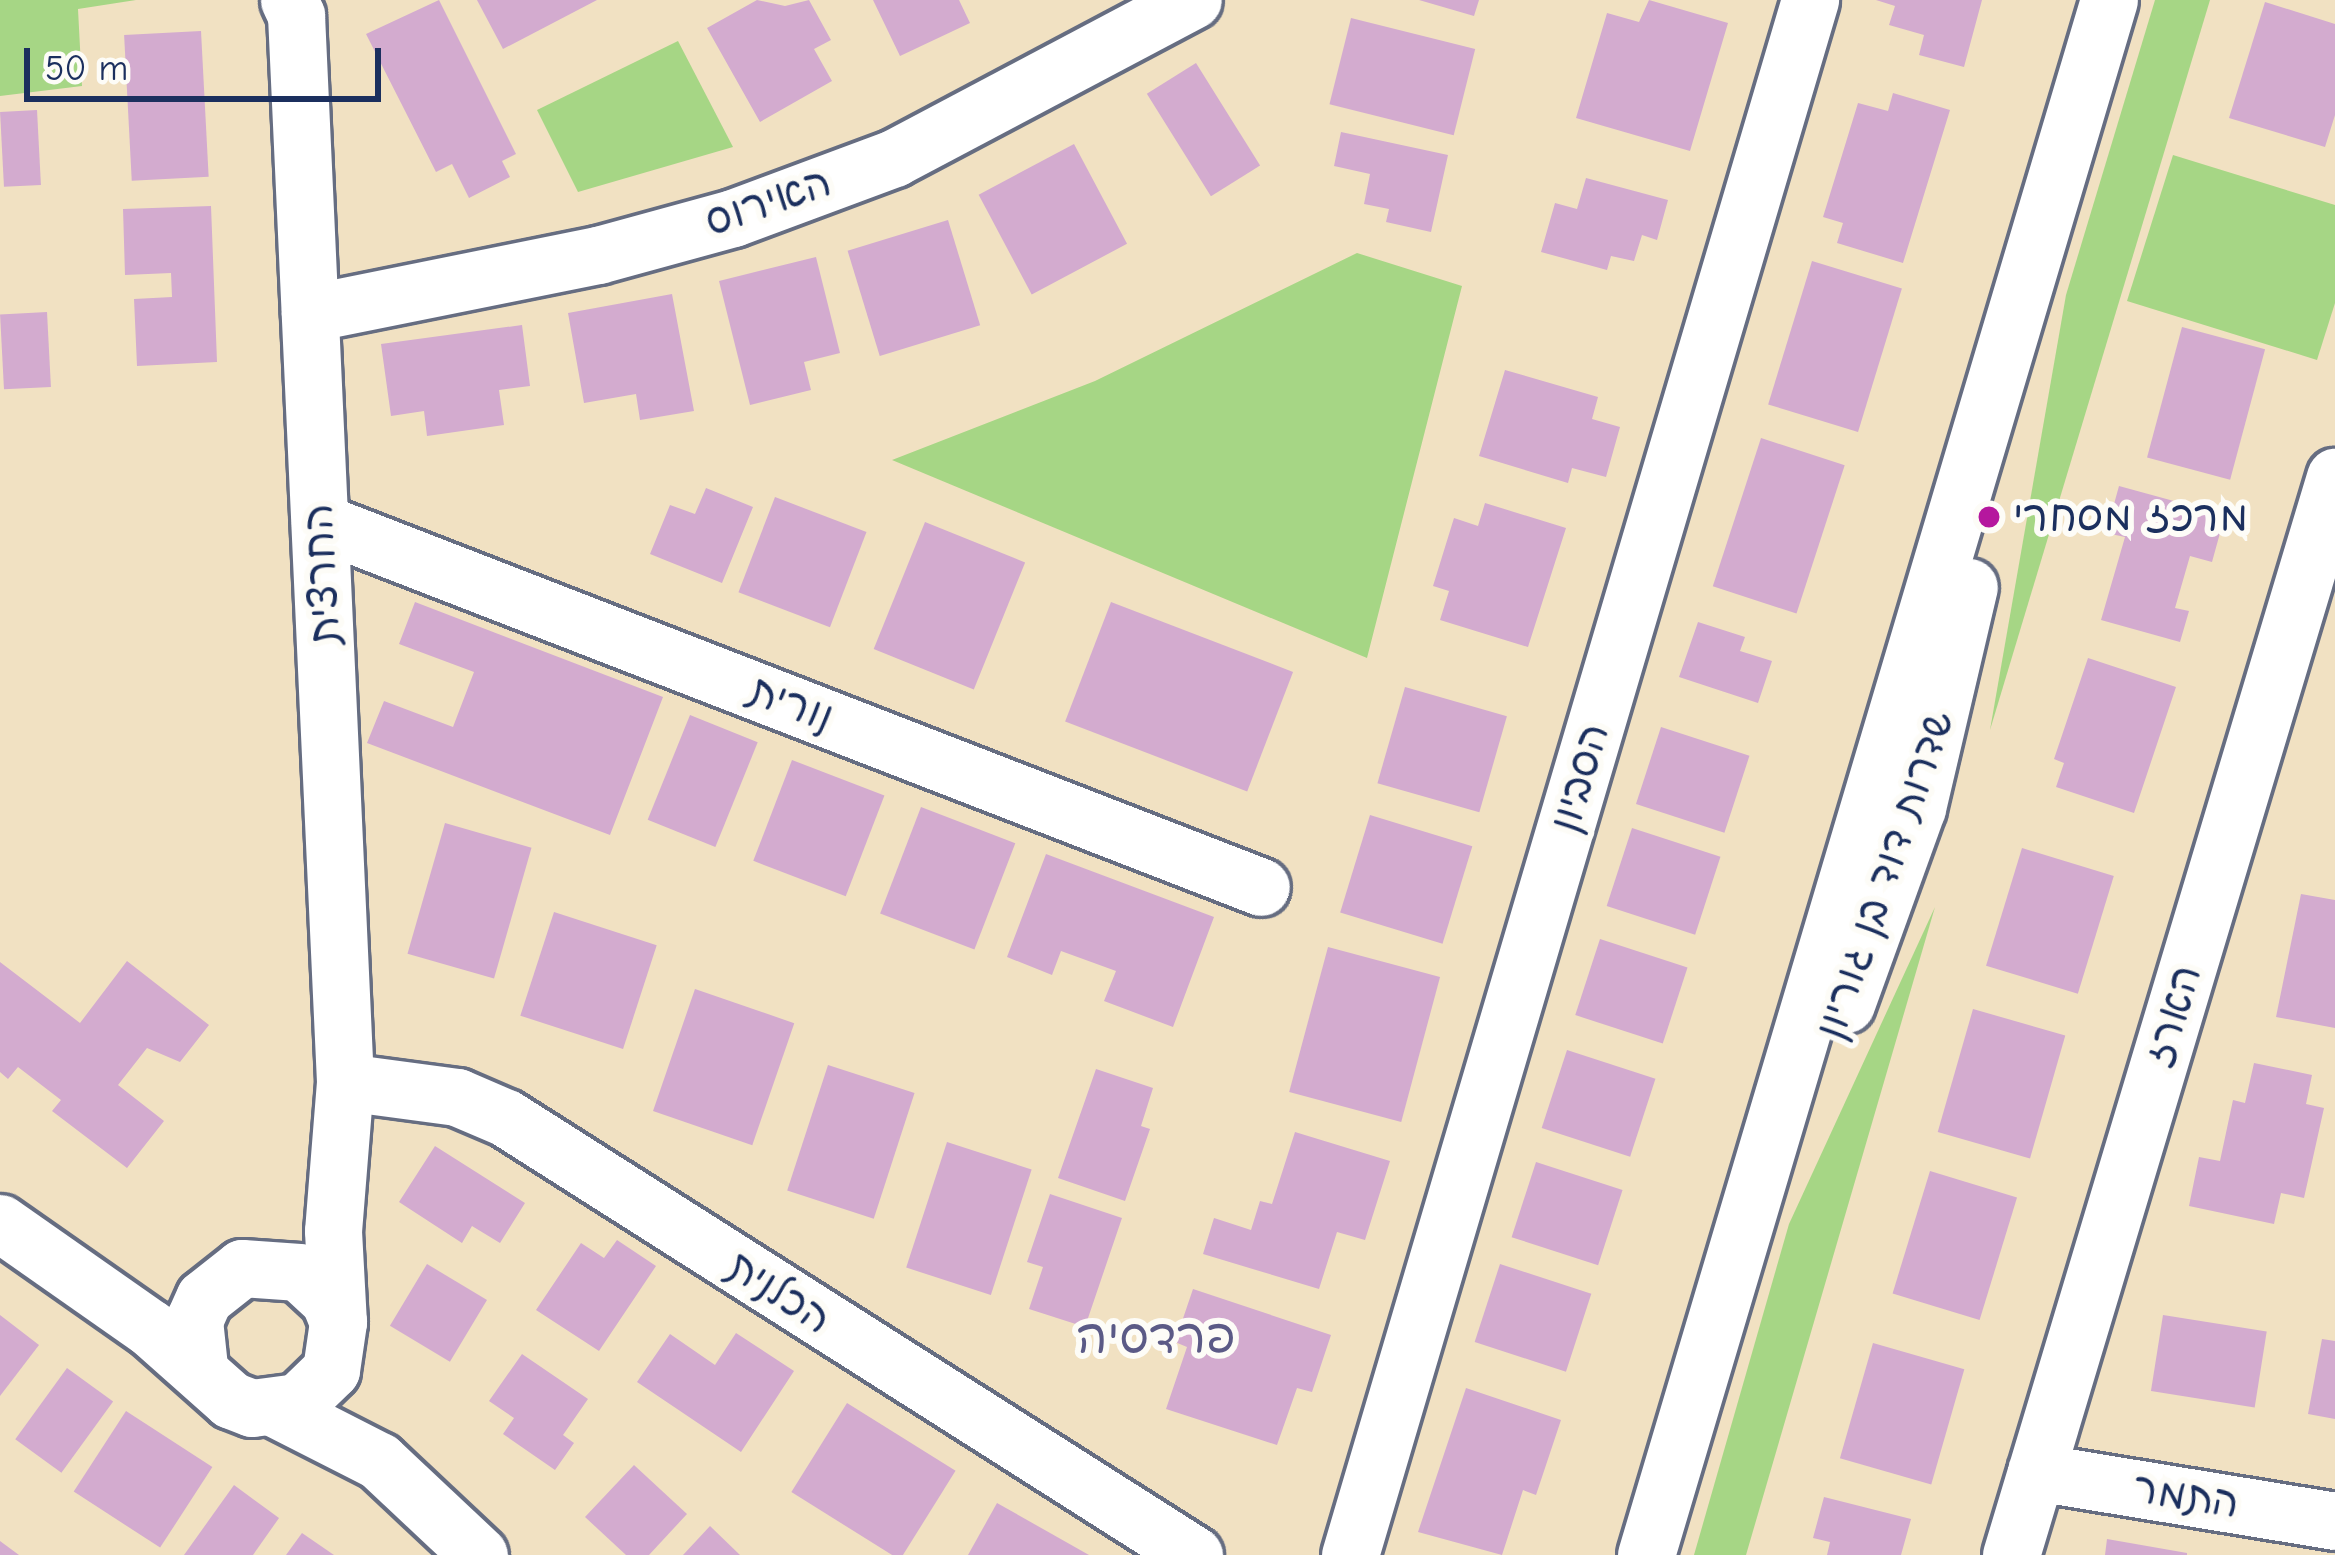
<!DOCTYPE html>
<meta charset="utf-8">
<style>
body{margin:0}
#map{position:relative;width:2335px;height:1555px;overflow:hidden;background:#f1e1c2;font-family:"Comic Neue","Playpen Sans Hebrew",sans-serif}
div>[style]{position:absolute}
.green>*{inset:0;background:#a6d685}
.building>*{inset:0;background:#d3abcf;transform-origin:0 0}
.roads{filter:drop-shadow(3px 0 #666d81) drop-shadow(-3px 0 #666d81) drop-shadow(0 3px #666d81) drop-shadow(0 -3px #666d81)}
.minor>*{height:57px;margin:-28.5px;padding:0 28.5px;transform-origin:28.5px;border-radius:28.5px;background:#fff}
.dots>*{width:33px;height:33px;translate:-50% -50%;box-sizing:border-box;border:6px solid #fdfcf7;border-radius:50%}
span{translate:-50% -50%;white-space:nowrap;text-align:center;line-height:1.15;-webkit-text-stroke:12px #fdfcf7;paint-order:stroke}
.street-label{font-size:42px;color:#1b2f5e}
.poi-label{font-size:42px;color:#1b2f5e}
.left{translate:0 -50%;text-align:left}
.quarter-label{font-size:48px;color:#5b5a86}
.scale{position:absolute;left:24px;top:48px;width:357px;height:54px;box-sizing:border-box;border:6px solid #1b2f5e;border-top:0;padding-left:15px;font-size:36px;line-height:42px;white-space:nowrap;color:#1b2f5e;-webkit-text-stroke:9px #fdfcf7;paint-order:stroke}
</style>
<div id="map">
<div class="green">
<div style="clip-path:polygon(0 0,136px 0,78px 9px,82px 86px,0 96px)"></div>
<div style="clip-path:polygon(2155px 0,2210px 0,1990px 730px,2066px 295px)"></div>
<div style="clip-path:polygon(678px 41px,733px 147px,578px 192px,537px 110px)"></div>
<div style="clip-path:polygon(2173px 155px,2335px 205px,2335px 303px,2317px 360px,2127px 301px)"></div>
<div style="clip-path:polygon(1357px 253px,1462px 286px,1367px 658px,892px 460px,1095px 381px)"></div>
<div style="clip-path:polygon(1935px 907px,1746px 1555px,1694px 1555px,1789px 1224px)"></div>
</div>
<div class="building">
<div style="clip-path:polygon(439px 0,516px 154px,502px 161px,510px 177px,469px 198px,452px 164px,436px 172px,366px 34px)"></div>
<div style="clip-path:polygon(477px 0,597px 0,503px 49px)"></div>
<div style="clip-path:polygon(757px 0,785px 6px,809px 0,831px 40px,814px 49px,832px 81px,760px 122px,707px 28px)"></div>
<div style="clip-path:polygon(873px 0,959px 0,970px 23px,900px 56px)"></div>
<div style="clip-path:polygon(1419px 0,1479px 0,1474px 16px)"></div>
<div style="clip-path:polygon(1649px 0,1728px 23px,1690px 151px,1576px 118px,1607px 13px,1639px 22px)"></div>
<div style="clip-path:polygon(1876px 0,1982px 0,1964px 67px,1919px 55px,1924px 35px,1889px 25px,1895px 6px)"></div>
<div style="clip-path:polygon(2265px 2px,2335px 24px,2335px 115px,2325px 147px,2229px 118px)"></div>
<div style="left:1351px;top:18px;width:128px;height:89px;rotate:14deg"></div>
<div style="left:201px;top:31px;width:146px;height:77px;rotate:87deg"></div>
<div style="left:1196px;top:63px;width:121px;height:58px;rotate:58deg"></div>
<div style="clip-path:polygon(1893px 93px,1950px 110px,1903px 263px,1837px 243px,1843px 223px,1823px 217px,1858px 103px,1888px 111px)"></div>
<div style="left:37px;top:110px;width:75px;height:37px;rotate:87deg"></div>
<div style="clip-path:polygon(1341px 132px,1448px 155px,1431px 232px,1386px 222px,1389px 209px,1364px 204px,1370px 174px,1334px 166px)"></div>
<div style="left:1074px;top:144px;width:113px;height:108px;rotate:62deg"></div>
<div style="clip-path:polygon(1586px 178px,1668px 200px,1657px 240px,1642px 235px,1634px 261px,1611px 256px,1607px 270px,1541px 252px,1555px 203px,1577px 209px)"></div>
<div style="clip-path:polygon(211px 206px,217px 362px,137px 366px,134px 299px,172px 297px,171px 273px,125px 275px,123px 209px)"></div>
<div style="left:948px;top:220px;width:110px;height:105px;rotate:73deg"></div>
<div style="clip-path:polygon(816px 257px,840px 353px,804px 362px,811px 390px,750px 405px,719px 281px)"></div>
<div style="left:1812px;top:261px;width:94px;height:150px;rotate:17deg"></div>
<div style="clip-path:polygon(672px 294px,694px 411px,640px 420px,636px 394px,584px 403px,568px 313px)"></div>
<div style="left:47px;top:312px;width:75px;height:47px;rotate:87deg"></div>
<div style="clip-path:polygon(522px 325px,530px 386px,499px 390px,504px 425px,427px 436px,424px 411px,391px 416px,381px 344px)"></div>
<div style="left:2182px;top:327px;width:86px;height:135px;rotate:15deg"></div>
<div style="clip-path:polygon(1505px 370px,1598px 397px,1592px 419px,1620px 427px,1606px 477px,1572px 468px,1568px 483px,1479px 456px)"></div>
<div style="left:1761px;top:438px;width:88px;height:156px;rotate:18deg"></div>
<div style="clip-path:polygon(2119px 486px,2225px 515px,2212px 562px,2190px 556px,2175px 608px,2189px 611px,2180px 642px,2101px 620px,2125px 537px,2106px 533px)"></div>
<div style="clip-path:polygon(706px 488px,753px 507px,722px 583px,650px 554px,670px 505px,695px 514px)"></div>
<div style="left:775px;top:497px;width:98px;height:102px;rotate:21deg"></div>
<div style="clip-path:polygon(1485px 503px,1566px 528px,1528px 647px,1440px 620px,1449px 591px,1433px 586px,1454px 518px,1478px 526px)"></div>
<div style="left:925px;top:522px;width:108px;height:137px;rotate:22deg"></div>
<div style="clip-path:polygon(415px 602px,663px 697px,610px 835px,367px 743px,384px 701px,453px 727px,474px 672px,399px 644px)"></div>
<div style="left:1111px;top:602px;width:195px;height:128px;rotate:21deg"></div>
<div style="clip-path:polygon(1698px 622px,1745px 637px,1740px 651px,1772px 661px,1758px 703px,1679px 677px)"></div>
<div style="clip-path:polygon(2088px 658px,2176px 687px,2134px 813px,2056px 787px,2064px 763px,2054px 759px)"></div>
<div style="left:1405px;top:687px;width:106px;height:100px;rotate:16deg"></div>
<div style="left:690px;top:715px;width:73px;height:113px;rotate:22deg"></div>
<div style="left:1661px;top:727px;width:93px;height:81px;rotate:18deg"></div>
<div style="left:792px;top:760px;width:99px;height:108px;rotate:21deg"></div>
<div style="left:921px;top:807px;width:101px;height:114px;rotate:21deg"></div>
<div style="left:1370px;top:815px;width:107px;height:102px;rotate:17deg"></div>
<div style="left:445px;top:823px;width:90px;height:136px;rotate:16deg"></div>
<div style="left:1632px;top:828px;width:93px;height:82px;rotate:18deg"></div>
<div style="left:2022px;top:848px;width:96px;height:123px;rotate:17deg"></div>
<div style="clip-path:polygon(1046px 854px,1214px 917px,1173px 1027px,1104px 1001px,1116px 971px,1061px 951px,1052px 975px,1007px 957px)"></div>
<div style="clip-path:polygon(2301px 894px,2335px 900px,2335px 1028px,2276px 1017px)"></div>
<div style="left:554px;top:912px;width:108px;height:109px;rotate:18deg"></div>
<div style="left:1600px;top:939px;width:92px;height:80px;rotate:18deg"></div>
<div style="left:1328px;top:947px;width:116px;height:150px;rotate:15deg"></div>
<div style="clip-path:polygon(127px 961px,209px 1025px,180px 1062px,147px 1048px,118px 1085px,164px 1121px,127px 1168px,52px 1111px,61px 1100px,18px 1067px,8px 1079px,0 1072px,0 962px,80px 1023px)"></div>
<div style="left:695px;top:989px;width:105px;height:129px;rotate:19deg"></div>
<div style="left:1973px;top:1009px;width:96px;height:128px;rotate:16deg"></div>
<div style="left:1567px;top:1050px;width:93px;height:82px;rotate:18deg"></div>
<div style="clip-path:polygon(2254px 1063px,2312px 1075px,2306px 1104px,2324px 1108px,2304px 1198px,2281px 1193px,2274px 1224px,2189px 1206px,2199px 1157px,2220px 1161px,2233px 1100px,2245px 1103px)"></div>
<div style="left:828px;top:1065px;width:91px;height:132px;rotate:18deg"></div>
<div style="clip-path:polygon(1096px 1069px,1153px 1088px,1141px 1126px,1150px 1129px,1125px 1201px,1058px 1178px)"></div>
<div style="clip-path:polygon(1295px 1132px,1390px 1161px,1365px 1240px,1337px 1232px,1319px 1289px,1203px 1254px,1214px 1218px,1251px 1230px,1260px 1201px,1272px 1204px)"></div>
<div style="left:947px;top:1142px;width:89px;height:132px;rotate:18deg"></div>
<div style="clip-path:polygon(435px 1146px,525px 1203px,500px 1243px,472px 1226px,462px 1243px,399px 1202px)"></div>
<div style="left:1536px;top:1162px;width:91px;height:79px;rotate:18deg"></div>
<div style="left:1930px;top:1171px;width:91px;height:128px;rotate:17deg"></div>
<div style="clip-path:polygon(1050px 1194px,1122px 1218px,1085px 1327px,1029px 1309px,1043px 1267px,1027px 1262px)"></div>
<div style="clip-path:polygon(617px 1240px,656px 1266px,599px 1351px,536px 1310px,581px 1243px,604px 1258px)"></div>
<div style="left:427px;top:1264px;width:70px;height:72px;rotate:31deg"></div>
<div style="left:1500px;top:1264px;width:96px;height:82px;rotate:18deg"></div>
<div style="clip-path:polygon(1193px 1289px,1331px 1335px,1312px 1392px,1297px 1388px,1277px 1445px,1166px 1409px,1187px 1347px,1175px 1342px)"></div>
<div style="clip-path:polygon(0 1315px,39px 1345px,0 1396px)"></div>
<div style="left:2163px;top:1315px;width:105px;height:77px;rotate:9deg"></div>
<div style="clip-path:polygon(736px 1333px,794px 1371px,741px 1452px,637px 1382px,670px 1334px,715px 1365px)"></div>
<div style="clip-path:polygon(2322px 1339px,2335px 1341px,2335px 1419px,2308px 1414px)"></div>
<div style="left:1873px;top:1343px;width:95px;height:120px;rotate:16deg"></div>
<div style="clip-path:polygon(522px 1354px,588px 1399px,563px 1435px,574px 1443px,555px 1470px,503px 1434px,514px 1418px,489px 1401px)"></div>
<div style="left:67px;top:1368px;width:57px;height:88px;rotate:36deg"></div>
<div style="clip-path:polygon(1466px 1388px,1561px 1420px,1536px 1495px,1523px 1490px,1502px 1555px,1418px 1532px)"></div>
<div style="left:847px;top:1403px;width:128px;height:105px;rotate:32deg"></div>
<div style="left:126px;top:1411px;width:103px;height:96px;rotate:33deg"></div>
<div style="clip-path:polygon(634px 1465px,687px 1514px,649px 1555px,626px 1555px,585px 1517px)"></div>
<div style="clip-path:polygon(234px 1485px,279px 1518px,253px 1555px,184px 1555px)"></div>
<div style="clip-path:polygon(1824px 1497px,1911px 1519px,1901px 1555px,1827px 1555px,1830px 1542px,1813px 1538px)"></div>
<div style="clip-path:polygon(997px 1503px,1089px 1555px,968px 1555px)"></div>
<div style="clip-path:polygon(710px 1526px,740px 1555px,683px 1555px)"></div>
<div style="clip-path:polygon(302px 1533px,334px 1555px,286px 1555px)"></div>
<div style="clip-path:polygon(2107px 1539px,2187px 1553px,2187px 1555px,2105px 1555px)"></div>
<div style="clip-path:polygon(0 1541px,19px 1555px,0 1555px)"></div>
</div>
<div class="roads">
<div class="minor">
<div style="left:289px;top:0;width:17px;rotate:65deg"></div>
<div style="left:296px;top:15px;width:1068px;rotate:87.37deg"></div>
<div style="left:345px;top:1082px;width:149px;rotate:94.6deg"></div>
<div style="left:333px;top:1231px;width:91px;rotate:86.9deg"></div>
<div style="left:310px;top:313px;width:294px;rotate:-11.4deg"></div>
<div style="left:598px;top:255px;width:140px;rotate:-15.3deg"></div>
<div style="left:733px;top:218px;width:172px;rotate:-20.4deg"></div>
<div style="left:894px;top:158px;width:338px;rotate:-27.9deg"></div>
<div style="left:320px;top:522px;width:1009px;rotate:21.2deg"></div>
<div style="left:1846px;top:1004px;width:208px;rotate:-70.1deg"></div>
<div style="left:1917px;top:808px;width:227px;rotate:-76.8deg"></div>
<div style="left:345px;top:1082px;width:113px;rotate:7.6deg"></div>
<div style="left:457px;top:1097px;width:53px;rotate:23.2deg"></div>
<div style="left:506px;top:1118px;width:815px;rotate:32.42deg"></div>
<div style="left:0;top:1223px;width:183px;rotate:35deg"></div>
<div style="left:150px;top:1328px;width:108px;rotate:41.6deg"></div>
<div style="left:231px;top:1400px;width:22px;rotate:21deg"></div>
<div style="left:252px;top:1408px;width:46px;rotate:-7.4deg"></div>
<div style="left:298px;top:1402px;width:46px;rotate:-44.1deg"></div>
<div style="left:331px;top:1370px;width:49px;rotate:-81.7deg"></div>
<div style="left:338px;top:1322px;width:24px;rotate:-112deg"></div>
<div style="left:329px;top:1300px;width:41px;rotate:-137deg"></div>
<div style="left:299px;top:1272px;width:57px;rotate:-176deg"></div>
<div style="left:242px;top:1268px;width:48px;rotate:141.7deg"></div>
<div style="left:204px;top:1298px;width:24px;rotate:114deg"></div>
<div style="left:194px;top:1320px;width:47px;rotate:83.9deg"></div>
<div style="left:275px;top:1408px;width:117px;rotate:27deg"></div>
<div style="left:379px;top:1461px;width:137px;rotate:43.2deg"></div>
<div style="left:2036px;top:1472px;width:303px;rotate:9.3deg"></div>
<div style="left:1350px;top:1555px;width:1622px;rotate:-73.52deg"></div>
<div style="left:1646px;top:1555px;width:1622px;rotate:-73.42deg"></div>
<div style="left:2011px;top:1555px;width:1126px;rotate:-73.27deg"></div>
</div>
</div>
<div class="dots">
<div style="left:1989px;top:517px;background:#b5179e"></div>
</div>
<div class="street-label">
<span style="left:768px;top:202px;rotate:-19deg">האירוס</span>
<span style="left:322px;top:574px;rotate:-93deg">החרצית</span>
<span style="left:791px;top:704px;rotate:21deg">נורית</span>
<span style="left:1580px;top:778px;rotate:-73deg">הסביון</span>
<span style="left:1885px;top:875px;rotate:-71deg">שדרות דוד בן גוריון</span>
<span style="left:2173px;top:1016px;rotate:-73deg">הארז</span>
<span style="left:779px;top:1293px;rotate:33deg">הכלנית</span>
<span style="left:2186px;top:1496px;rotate:9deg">התמר</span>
</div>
<div class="poi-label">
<span class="left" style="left:2013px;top:517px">מרכז מסחרי</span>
</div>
<div class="quarter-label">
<span style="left:1156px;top:1337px">פרדסיה</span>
</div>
<div class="scale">50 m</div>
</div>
